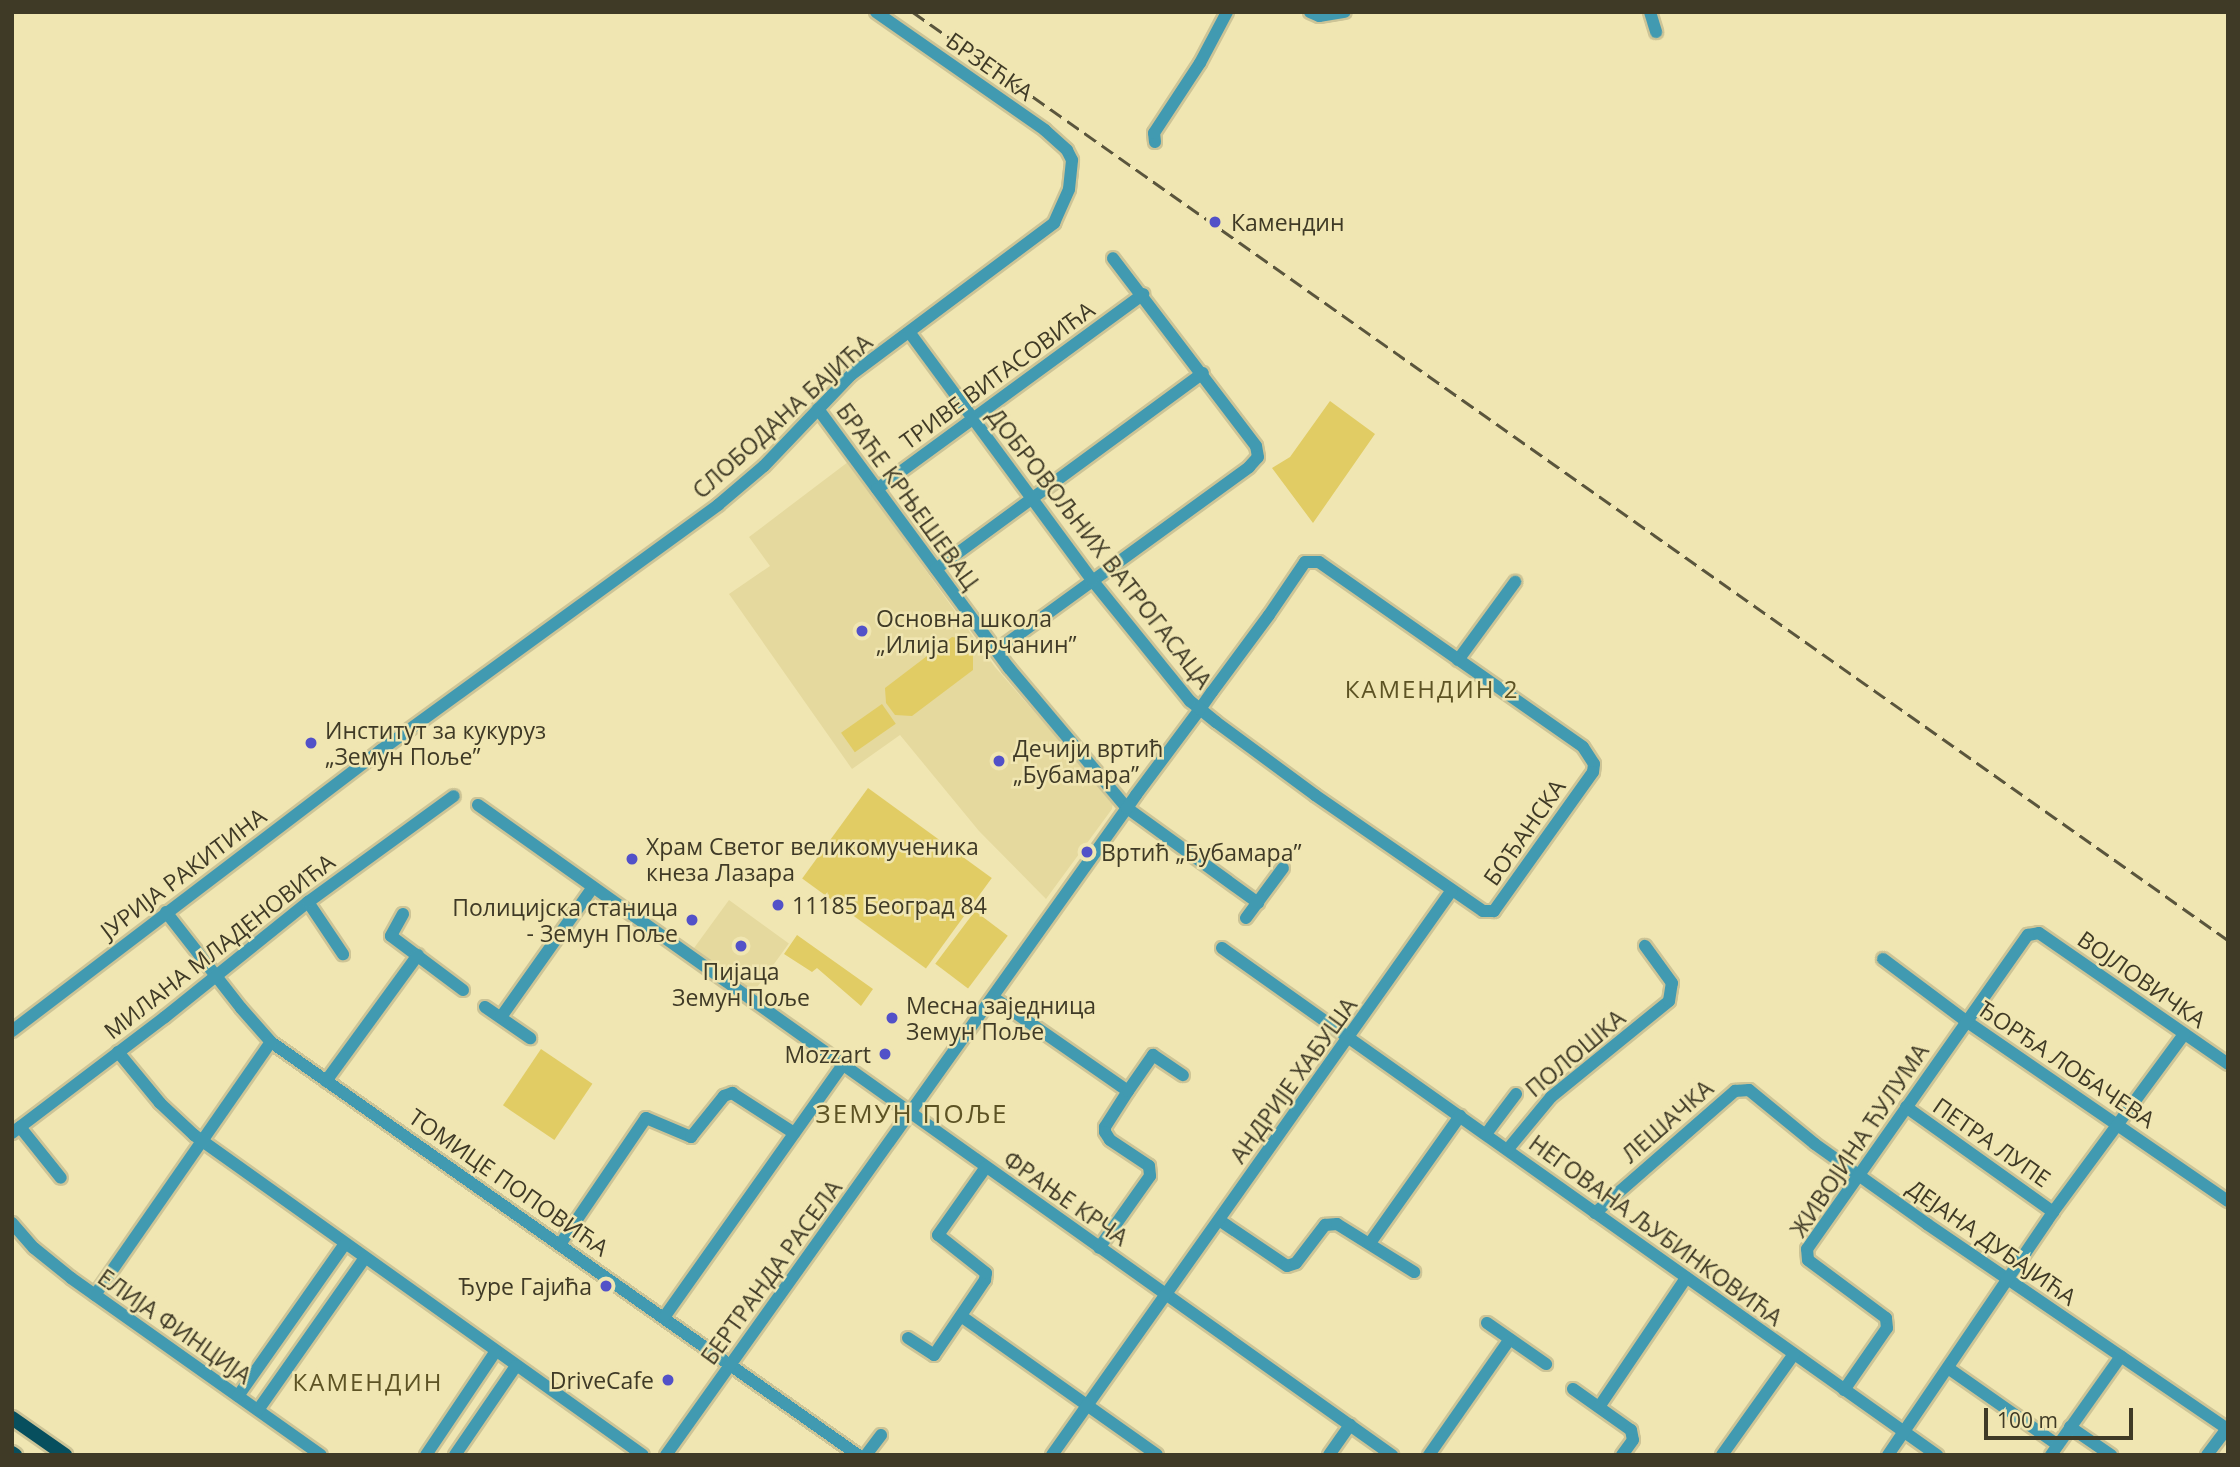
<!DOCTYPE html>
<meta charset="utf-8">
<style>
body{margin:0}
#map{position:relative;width:2240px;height:1467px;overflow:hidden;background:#f0e6b2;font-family:"Open Sans",sans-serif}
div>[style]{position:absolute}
.built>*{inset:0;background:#e5d99e;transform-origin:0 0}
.green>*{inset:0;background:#e1cc64;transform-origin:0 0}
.roads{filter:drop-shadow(2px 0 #cdc496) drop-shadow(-2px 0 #cdc496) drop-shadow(0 2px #cdc496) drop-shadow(0 -2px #cdc496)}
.minor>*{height:12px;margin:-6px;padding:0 6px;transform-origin:6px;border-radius:6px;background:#419ab1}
.major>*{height:14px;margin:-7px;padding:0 7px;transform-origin:7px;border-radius:7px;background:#074f5e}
.rail>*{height:2.5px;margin-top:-1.25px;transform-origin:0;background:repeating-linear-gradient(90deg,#5a553c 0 14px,transparent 0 21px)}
.dots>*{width:19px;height:19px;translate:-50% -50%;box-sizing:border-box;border:4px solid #f0e6b2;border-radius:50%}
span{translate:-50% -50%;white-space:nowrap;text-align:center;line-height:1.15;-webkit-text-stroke:5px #f0e6b2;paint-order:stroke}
.street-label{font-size:23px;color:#3f3a26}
.poi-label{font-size:23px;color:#3f3a26}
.left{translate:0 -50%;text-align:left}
.right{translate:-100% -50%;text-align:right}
.neighbourhood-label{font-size:24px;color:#5d5324;letter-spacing:2px}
.quarter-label{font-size:26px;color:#5d5324;letter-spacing:2px}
.frame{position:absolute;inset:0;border:14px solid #3f3a26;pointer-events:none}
.scale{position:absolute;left:1984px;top:1408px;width:149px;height:32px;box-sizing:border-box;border:4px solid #3f3a26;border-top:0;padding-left:9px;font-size:21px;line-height:24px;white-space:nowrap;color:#3f3a26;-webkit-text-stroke:5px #f0e6b2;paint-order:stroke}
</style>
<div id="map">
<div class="built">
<div style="clip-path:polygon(848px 462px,995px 667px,1113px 802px,1112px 809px,1046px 899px,979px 831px,900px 735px,852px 769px,729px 594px,770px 566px,749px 537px)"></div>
<div style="left:729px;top:900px;width:74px;height:61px;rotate:36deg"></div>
</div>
<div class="green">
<div style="clip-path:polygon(1330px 401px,1375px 434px,1313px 523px,1272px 468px,1290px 457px)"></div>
<div style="clip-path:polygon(952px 637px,964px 639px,973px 648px,973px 670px,912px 716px,895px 715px,886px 703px,885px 688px)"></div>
<div style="left:882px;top:704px;width:24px;height:50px;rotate:55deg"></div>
<div style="left:868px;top:788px;width:153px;height:112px;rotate:36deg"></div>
<div style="left:975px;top:911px;width:41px;height:66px;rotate:37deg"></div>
<div style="clip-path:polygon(797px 935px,873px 989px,861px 1006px,817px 968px,812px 972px,784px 954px)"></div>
<div style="left:541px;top:1049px;width:62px;height:68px;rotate:34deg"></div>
</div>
<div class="roads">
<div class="minor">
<div style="left:1310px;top:12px;width:10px;rotate:24deg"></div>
<div style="left:1319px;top:16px;width:26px;rotate:-9deg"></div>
<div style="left:1650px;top:12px;width:21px;rotate:73deg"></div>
<div style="left:1155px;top:142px;width:9px;rotate:-96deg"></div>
<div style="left:1154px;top:133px;width:84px;rotate:-56.7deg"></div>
<div style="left:1200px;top:63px;width:58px;rotate:-62.1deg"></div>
<div style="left:818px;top:409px;width:322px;rotate:53.6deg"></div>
<div style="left:1009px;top:668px;width:183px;rotate:49.9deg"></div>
<div style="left:1127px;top:808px;width:162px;rotate:35.9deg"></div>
<div style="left:877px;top:489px;width:330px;rotate:-36.2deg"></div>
<div style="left:936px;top:569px;width:331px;rotate:-36.3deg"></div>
<div style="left:996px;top:651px;width:313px;rotate:-36deg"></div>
<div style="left:1249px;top:467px;width:13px;rotate:-48deg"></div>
<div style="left:1258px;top:457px;width:11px;rotate:-100deg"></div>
<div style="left:1256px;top:446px;width:236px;rotate:-127.3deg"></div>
<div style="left:1458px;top:660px;width:97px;rotate:-53.8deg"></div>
<div style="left:478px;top:805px;width:1122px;rotate:35.42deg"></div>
<div style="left:308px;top:902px;width:63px;rotate:56.1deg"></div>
<div style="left:166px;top:912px;width:122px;rotate:52deg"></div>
<div style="left:241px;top:1008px;width:45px;rotate:48.6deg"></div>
<div style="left:271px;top:1042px;width:718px;rotate:35.13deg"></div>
<div style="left:403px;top:914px;width:25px;rotate:119deg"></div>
<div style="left:391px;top:936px;width:90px;rotate:36.9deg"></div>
<div style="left:1246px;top:918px;width:62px;rotate:-53.5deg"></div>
<div style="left:1222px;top:948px;width:877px;rotate:35.34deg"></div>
<div style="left:1883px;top:959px;width:104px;rotate:36.8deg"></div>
<div style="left:1966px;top:1021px;width:318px;rotate:34.5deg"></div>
<div style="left:994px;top:998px;width:163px;rotate:34.8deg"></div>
<div style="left:1128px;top:1091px;width:43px;rotate:122.6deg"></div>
<div style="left:1105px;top:1127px;width:5px;rotate:90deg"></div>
<div style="left:1105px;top:1132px;width:9px;rotate:58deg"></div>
<div style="left:1110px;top:1140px;width:47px;rotate:33.7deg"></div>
<div style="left:1149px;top:1166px;width:10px;rotate:84deg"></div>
<div style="left:1150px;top:1176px;width:88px;rotate:125.3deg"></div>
<div style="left:485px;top:1007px;width:55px;rotate:34.6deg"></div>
<div style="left:501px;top:1017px;width:159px;rotate:-54.7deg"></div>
<div style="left:12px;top:1031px;width:464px;rotate:-37.3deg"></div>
<div style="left:381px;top:750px;width:417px;rotate:-36deg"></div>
<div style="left:718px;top:505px;width:60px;rotate:-40.3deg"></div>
<div style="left:764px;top:466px;width:126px;rotate:-46.3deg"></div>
<div style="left:851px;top:375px;width:254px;rotate:-36.8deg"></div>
<div style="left:1054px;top:223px;width:37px;rotate:-66deg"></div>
<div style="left:1069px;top:189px;width:29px;rotate:-84deg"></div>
<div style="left:1072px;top:160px;width:11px;rotate:-117deg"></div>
<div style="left:1067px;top:150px;width:30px;rotate:-138deg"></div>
<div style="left:1045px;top:130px;width:206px;rotate:-145.1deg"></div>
<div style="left:118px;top:1052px;width:66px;rotate:50.5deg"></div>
<div style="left:160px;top:1103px;width:47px;rotate:43.3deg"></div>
<div style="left:194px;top:1135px;width:551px;rotate:35.48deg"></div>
<div style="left:326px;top:1081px;width:156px;rotate:-53.9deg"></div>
<div style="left:1128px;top:1091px;width:44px;rotate:-55.2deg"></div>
<div style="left:1153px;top:1055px;width:36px;rotate:34deg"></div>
<div style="left:1906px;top:1107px;width:181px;rotate:35.5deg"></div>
<div style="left:20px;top:1127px;width:65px;rotate:51.2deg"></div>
<div style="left:12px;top:1133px;width:192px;rotate:-37.2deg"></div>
<div style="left:165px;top:1017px;width:184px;rotate:-38.8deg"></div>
<div style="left:308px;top:902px;width:180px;rotate:-36deg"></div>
<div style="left:1486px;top:1134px;width:50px;rotate:-53.1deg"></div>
<div style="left:1508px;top:1149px;width:67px;rotate:-50.4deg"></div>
<div style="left:1551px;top:1097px;width:152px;rotate:-39.1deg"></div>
<div style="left:1669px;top:1001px;width:18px;rotate:-81deg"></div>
<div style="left:1672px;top:983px;width:46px;rotate:-126.1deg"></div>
<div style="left:1595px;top:1213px;width:186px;rotate:-41.1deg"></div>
<div style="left:1735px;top:1091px;width:14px;rotate:-4deg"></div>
<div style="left:1749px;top:1090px;width:85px;rotate:39.3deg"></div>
<div style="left:1815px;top:1144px;width:138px;rotate:35.5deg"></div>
<div style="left:1927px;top:1224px;width:364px;rotate:34.3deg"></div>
<div style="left:1219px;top:1220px;width:82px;rotate:34.1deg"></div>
<div style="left:1287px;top:1266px;width:9px;rotate:-18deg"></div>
<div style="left:1296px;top:1263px;width:48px;rotate:-52.7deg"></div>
<div style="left:1325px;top:1225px;width:12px;rotate:-5deg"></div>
<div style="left:1337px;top:1224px;width:91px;rotate:31.9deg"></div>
<div style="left:12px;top:1223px;width:33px;rotate:49deg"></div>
<div style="left:34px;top:1248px;width:48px;rotate:39deg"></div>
<div style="left:71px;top:1278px;width:306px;rotate:35.3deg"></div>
<div style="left:561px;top:1243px;width:151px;rotate:-55.8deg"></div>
<div style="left:646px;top:1118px;width:49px;rotate:22.9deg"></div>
<div style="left:691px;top:1137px;width:53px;rotate:-51.2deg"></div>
<div style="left:724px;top:1096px;width:9px;rotate:-21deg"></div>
<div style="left:732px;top:1093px;width:74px;rotate:32.8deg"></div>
<div style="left:1370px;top:1243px;width:156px;rotate:-54.7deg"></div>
<div style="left:95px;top:1295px;width:308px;rotate:-55.2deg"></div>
<div style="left:665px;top:1316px;width:308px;rotate:-54.7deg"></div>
<div style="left:961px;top:1316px;width:240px;rotate:35.3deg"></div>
<div style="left:1487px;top:1323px;width:72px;rotate:34.8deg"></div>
<div style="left:908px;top:1338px;width:31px;rotate:33deg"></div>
<div style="left:934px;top:1355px;width:91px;rotate:-55.8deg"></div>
<div style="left:985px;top:1280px;width:7px;rotate:-82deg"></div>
<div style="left:986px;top:1273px;width:61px;rotate:-141.6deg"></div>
<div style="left:938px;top:1235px;width:83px;rotate:-54.8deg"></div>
<div style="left:1948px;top:1368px;width:134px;rotate:35deg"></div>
<div style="left:1573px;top:1389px;width:71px;rotate:35.3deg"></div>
<div style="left:1631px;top:1430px;width:10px;rotate:79deg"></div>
<div style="left:1633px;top:1440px;width:19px;rotate:126deg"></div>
<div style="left:1844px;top:1390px;width:75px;rotate:-55.3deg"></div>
<div style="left:1887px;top:1328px;width:10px;rotate:-96deg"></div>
<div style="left:1886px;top:1318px;width:97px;rotate:-143.4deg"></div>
<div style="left:1808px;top:1260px;width:11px;rotate:-95deg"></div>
<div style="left:1807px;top:1249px;width:384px;rotate:-54.9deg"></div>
<div style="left:2028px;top:935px;width:11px;rotate:-10deg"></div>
<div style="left:2039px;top:933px;width:230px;rotate:34.7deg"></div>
<div style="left:238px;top:1396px;width:186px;rotate:-54.9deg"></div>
<div style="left:1599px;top:1407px;width:156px;rotate:-56deg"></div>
<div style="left:258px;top:1410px;width:186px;rotate:-54.9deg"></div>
<div style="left:2070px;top:1427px;width:50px;rotate:34.3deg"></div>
<div style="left:426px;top:1455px;width:125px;rotate:-56.1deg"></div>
<div style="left:455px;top:1455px;width:108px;rotate:-55.6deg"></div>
<div style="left:666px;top:1455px;width:794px;rotate:-54.53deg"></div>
<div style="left:1127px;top:808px;width:16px;rotate:-55deg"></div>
<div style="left:1136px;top:795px;width:107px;rotate:-53.3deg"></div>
<div style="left:1200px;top:709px;width:21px;rotate:-55deg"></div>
<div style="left:1212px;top:692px;width:96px;rotate:-53.5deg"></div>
<div style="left:1269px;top:615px;width:64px;rotate:-55.8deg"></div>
<div style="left:1305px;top:562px;width:14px"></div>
<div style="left:1319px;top:562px;width:322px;rotate:35deg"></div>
<div style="left:1583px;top:747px;width:20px;rotate:57deg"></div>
<div style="left:1594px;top:764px;width:8px;rotate:97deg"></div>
<div style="left:1593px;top:772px;width:171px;rotate:125.5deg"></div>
<div style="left:1494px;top:911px;width:11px;rotate:180deg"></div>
<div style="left:1483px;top:911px;width:204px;rotate:-145.4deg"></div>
<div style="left:1315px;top:795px;width:123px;rotate:-143.6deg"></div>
<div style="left:1216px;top:722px;width:21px;rotate:-141deg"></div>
<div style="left:1200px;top:709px;width:13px;rotate:-141deg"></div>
<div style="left:1190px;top:701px;width:156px;rotate:-129deg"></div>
<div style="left:1092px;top:580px;width:308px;rotate:-126.4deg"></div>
<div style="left:866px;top:1455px;width:25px;rotate:-53deg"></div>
<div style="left:1052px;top:1455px;width:692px;rotate:-54.7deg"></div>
<div style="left:1329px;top:1455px;width:37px;rotate:-55deg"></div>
<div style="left:1429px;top:1455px;width:141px;rotate:-55.1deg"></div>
<div style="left:1722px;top:1455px;width:124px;rotate:-54.5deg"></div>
<div style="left:1888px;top:1455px;width:294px;rotate:-55.8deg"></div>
<div style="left:2053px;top:1212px;width:221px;rotate:-53.6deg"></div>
<div style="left:2051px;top:1455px;width:121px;rotate:-54.7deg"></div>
<div style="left:2207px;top:1455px;width:35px;rotate:-53deg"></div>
</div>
<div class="major">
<div style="left:12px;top:1418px;width:65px;rotate:34.9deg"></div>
<div style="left:12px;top:1453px;width:4px;rotate:34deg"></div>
</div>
</div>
<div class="rail">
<div style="left:913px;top:12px;width:1609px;rotate:35.21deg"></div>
</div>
<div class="dots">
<div style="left:1215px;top:222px;background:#5251c8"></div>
<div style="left:862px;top:631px;background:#5251c8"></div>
<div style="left:311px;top:743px;background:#5251c8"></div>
<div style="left:999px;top:761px;background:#5251c8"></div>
<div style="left:1087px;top:852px;background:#5251c8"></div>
<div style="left:632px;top:859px;background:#5251c8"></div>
<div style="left:778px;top:905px;background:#5251c8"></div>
<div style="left:692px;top:920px;background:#5251c8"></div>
<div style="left:741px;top:946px;background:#5251c8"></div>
<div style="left:892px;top:1018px;background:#5251c8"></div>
<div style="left:885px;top:1054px;background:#5251c8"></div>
<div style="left:606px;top:1286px;background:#5251c8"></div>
<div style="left:668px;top:1380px;background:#5251c8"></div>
</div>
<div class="street-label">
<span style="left:990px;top:66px;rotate:35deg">БРЗЕЋКА</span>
<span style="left:997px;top:375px;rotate:-36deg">ТРИВЕ ВИТАСОВИЋА</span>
<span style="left:782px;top:416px;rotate:-42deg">СЛОБОДАНА БАЈИЋА</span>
<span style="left:908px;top:496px;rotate:54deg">БРАЋЕ КРЊЕШЕВАЦ</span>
<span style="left:1100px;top:548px;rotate:52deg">ДОБРОВОЉНИХ ВАТРОГАСАЦА</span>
<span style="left:1524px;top:832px;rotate:-55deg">БОЂАНСКА</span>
<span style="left:183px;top:873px;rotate:-37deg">ЈУРИЈА РАКИТИНА</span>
<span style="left:219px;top:946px;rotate:-38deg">МИЛАНА МЛАДЕНОВИЋА</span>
<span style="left:2142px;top:979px;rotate:35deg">ВОЈЛОВИЧКА</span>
<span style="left:1575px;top:1053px;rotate:-40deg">ПОЛОШКА</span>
<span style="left:2067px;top:1064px;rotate:34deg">ЂОРЂА ЛОБАЧЕВА</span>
<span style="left:1293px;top:1080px;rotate:-54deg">АНДРИЈЕ ХАБУША</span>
<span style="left:1667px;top:1121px;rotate:-41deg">ЛЕШАЧКА</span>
<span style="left:1859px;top:1140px;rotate:-56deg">ЖИВОЈИНА ЋУЛУМА</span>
<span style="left:1992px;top:1142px;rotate:35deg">ПЕТРА ЛУПЕ</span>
<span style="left:509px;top:1182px;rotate:35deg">ТОМИЦЕ ПОПОВИЋА</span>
<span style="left:1066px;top:1198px;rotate:35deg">ФРАЊЕ КРЧА</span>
<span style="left:1656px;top:1230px;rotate:36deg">НЕГОВАНА ЉУБИНКОВИЋА</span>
<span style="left:1992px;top:1242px;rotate:35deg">ДЕЈАНА ДУБАЈИЋА</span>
<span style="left:771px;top:1272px;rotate:-54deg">БЕРТРАНДА РАСЕЛА</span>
<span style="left:175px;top:1326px;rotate:35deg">ЕЛИЈА ФИНЦИЈА</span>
</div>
<div class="poi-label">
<span class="left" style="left:1231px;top:222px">Камендин</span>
<span class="left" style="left:876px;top:631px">Основна школа<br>„Илија Бирчанин”</span>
<span class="left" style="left:325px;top:743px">Институт за кукуруз<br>„Земун Поље”</span>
<span class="left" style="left:1013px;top:761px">Дечији вртић<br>„Бубамара”</span>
<span class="left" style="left:646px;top:859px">Храм Светог великомученика<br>кнеза Лазара</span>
<span class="left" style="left:1101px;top:852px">Вртић „Бубамара”</span>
<span class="left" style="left:792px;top:905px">11185 Београд 84</span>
<span class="right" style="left:678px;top:920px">Полицијска станица<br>- Земун Поље</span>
<span style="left:741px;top:984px">Пијаца<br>Земун Поље</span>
<span class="left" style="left:906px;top:1018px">Месна заједница<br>Земун Поље</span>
<span class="right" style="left:871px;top:1054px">Mozzart</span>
<span class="right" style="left:592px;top:1286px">Ђуре Гајића</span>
<span class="right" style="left:654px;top:1380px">DriveCafe</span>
</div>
<div class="neighbourhood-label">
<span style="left:1432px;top:689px">КАМЕНДИН 2</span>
<span style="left:368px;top:1382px">КАМЕНДИН</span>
</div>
<div class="quarter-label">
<span style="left:912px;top:1114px">ЗЕМУН ПОЉЕ</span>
</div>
<div class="frame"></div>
<div class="scale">100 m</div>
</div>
